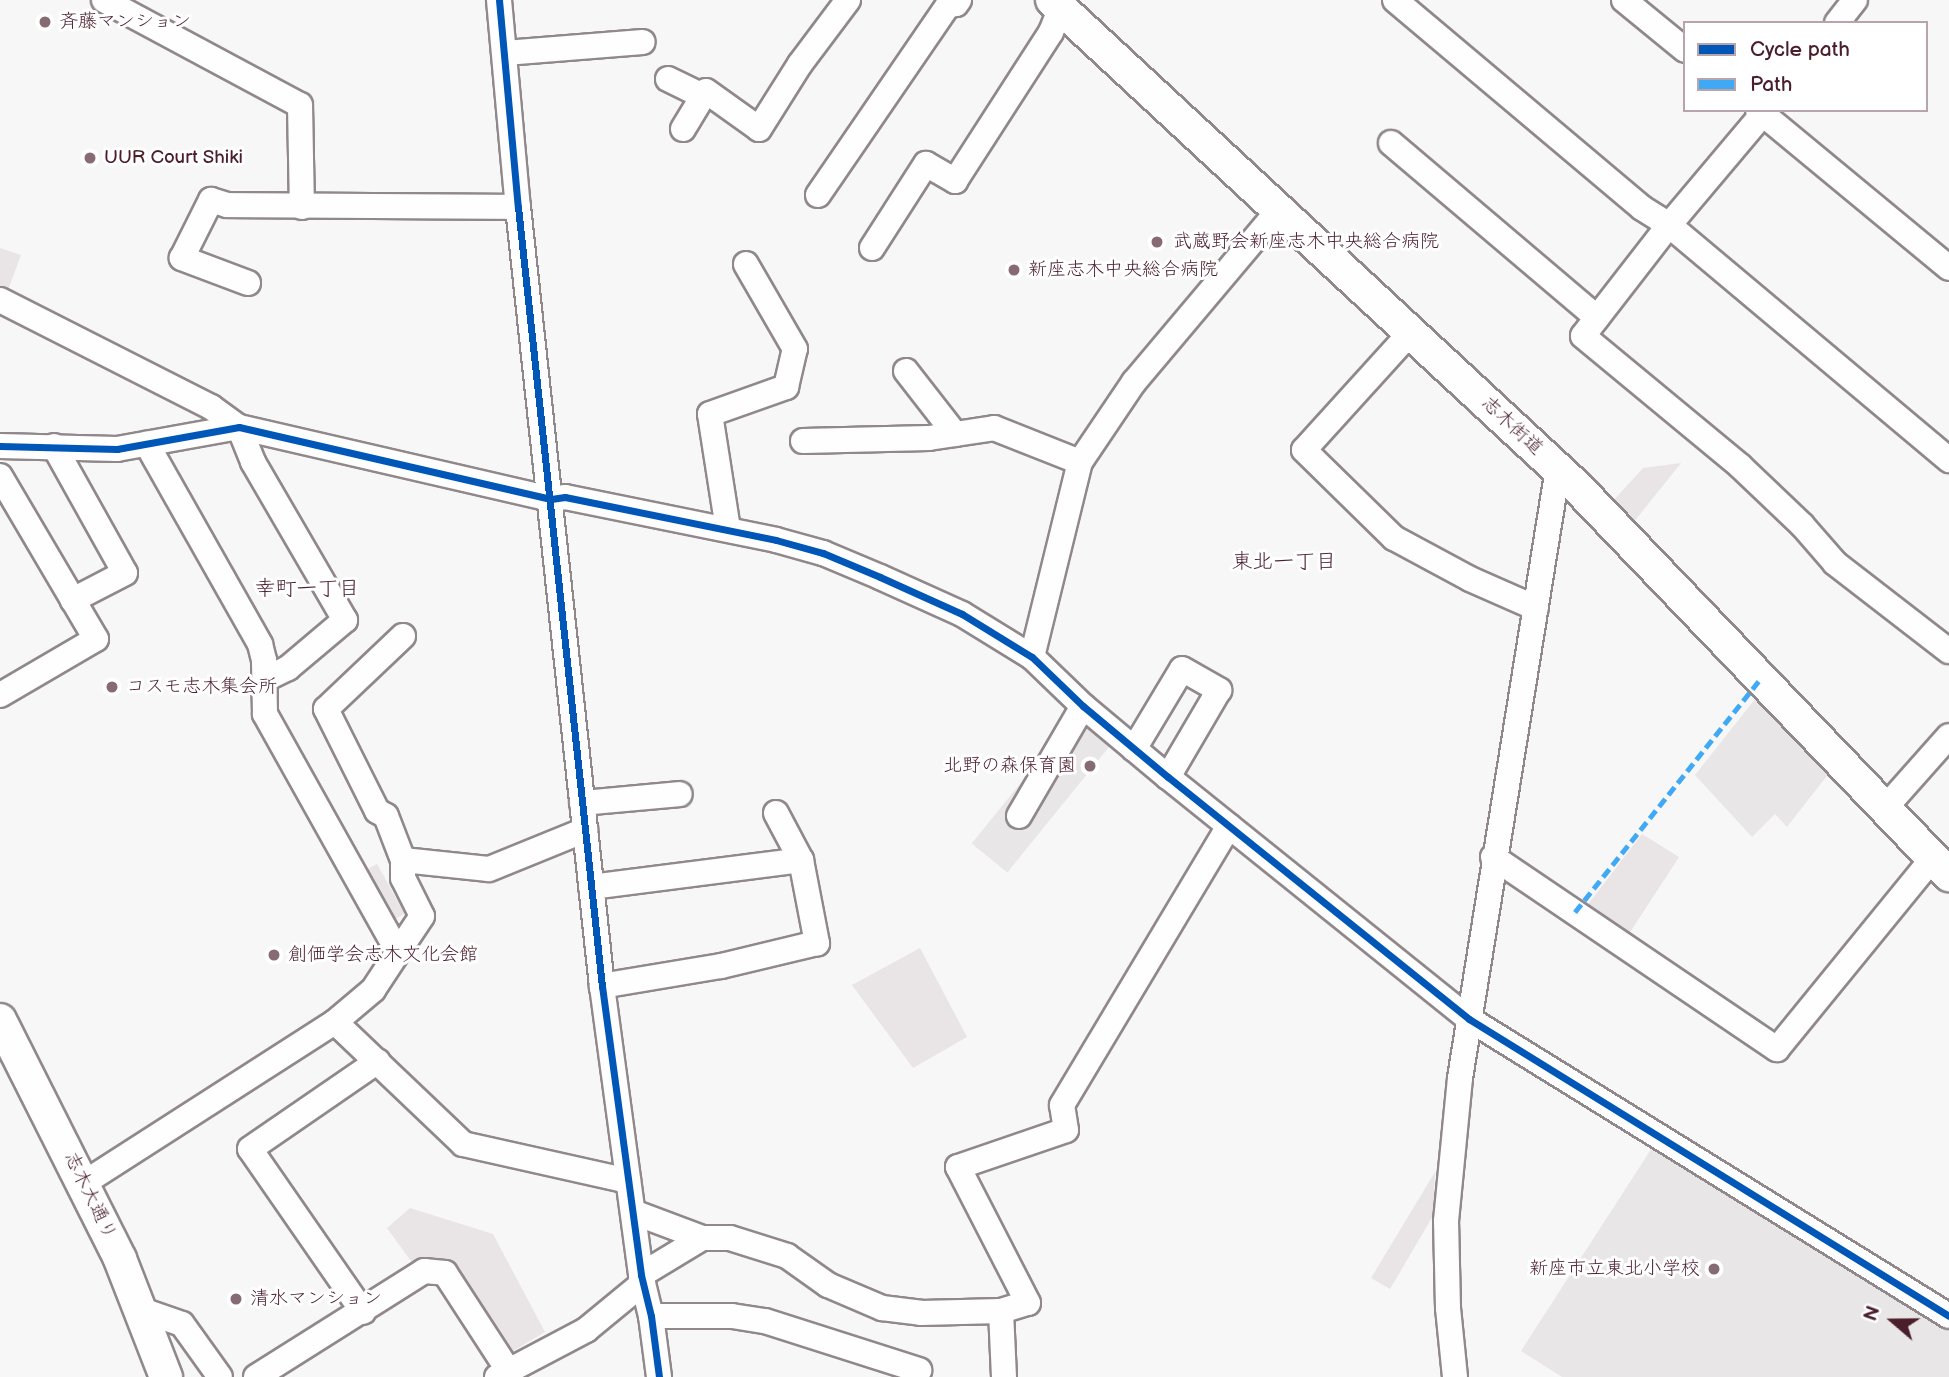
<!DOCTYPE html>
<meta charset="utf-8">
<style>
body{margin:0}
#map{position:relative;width:1949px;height:1377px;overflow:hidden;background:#f7f7f7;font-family:"Balsamiq Sans","Klee One",sans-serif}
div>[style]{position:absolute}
.built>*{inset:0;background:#e9e6e7;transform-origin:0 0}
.green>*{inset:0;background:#e9e5e6;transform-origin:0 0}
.roads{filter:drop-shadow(2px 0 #90888a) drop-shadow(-2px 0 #90888a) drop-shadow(0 2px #90888a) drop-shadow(0 -2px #90888a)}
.minor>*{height:24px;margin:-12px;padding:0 12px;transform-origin:12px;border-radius:12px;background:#fefefe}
.major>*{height:32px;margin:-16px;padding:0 16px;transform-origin:16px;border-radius:16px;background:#fefefe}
.quiet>*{height:5px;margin-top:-2.5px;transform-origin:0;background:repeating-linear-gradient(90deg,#3fa9f5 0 10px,transparent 0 15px)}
.cycleway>*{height:7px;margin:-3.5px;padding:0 3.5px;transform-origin:3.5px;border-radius:3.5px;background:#0057b8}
.dots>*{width:19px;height:19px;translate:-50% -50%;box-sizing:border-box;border:4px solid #fff;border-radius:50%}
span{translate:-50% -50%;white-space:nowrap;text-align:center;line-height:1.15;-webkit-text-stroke:6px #fff;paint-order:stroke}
.poi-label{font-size:19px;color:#4a1f2b}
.left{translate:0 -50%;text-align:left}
.right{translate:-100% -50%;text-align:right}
.street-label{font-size:19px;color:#4a1f2b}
.neighbourhood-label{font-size:21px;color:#4a1f2b}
.legend{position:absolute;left:1683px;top:21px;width:245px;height:91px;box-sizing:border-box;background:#fff;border:2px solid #b7a5aa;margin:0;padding:9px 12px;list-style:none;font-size:21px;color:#4a1f2b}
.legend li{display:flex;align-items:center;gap:14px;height:35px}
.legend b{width:35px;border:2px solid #b7a5aa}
.north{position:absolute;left:1858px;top:1286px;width:70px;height:70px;-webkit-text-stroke:5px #fff;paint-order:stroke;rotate:290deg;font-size:19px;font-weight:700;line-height:28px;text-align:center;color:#4a1f2b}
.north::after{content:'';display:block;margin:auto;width:24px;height:32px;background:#4a1f2b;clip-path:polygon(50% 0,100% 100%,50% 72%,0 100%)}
</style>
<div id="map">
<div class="built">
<div style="clip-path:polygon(1759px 694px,1830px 772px,1787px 827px,1775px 814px,1752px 837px,1695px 775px)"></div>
<div style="left:1083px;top:706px;width:46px;height:177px;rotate:39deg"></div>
<div style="clip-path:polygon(1655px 1143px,1949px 1328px,1949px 1377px,1562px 1377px,1521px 1351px)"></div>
</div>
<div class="green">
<div style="clip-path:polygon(0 248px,21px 255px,8px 290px,0 287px)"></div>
<div style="clip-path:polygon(1681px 463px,1633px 523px,1613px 501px,1643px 468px)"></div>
<div style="clip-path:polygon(1642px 834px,1679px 857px,1627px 937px,1585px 908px)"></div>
<div style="left:377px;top:864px;width:57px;height:13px;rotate:61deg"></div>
<div style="clip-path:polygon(920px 948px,967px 1037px,913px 1068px,852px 985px)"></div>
<div style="clip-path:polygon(1435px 1172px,1433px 1216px,1390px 1289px,1371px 1278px)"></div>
<div style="clip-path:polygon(410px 1208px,493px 1234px,545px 1332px,513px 1351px,502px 1349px,451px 1270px,416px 1268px,387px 1228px)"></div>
</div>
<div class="roads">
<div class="minor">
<div style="left:104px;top:0;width:222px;rotate:28.2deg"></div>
<div style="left:300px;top:105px;width:102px;rotate:88.9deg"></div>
<div style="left:499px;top:0;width:208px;rotate:84.8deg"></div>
<div style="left:518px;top:207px;width:784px;rotate:83.85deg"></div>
<div style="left:602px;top:986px;width:292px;rotate:82.3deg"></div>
<div style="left:641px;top:1275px;width:42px;rotate:76.3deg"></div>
<div style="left:651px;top:1316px;width:62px;rotate:82.5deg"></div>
<div style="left:1395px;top:0;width:323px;rotate:40.1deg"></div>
<div style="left:1642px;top:208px;width:32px;rotate:32deg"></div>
<div style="left:1669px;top:225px;width:366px;rotate:40deg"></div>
<div style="left:1624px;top:0;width:79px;rotate:39.3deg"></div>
<div style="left:1837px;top:23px;width:29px;rotate:-52deg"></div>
<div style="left:505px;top:53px;width:138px;rotate:-4.6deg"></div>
<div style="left:668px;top:79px;width:39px;rotate:26deg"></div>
<div style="left:1758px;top:110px;width:248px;rotate:39.6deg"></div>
<div style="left:1766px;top:110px;width:150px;rotate:130.1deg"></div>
<div style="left:1669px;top:225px;width:140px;rotate:127.8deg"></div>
<div style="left:1583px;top:336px;width:204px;rotate:39.6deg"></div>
<div style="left:1740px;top:466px;width:86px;rotate:43.6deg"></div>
<div style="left:1802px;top:525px;width:50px;rotate:49deg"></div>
<div style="left:1835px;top:563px;width:144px;rotate:37.7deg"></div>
<div style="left:683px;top:129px;width:44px;rotate:-58.8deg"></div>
<div style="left:706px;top:91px;width:65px;rotate:35.6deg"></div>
<div style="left:759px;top:129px;width:77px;rotate:-57.8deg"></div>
<div style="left:800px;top:64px;width:80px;rotate:-53.1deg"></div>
<div style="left:1391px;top:143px;width:270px;rotate:40.3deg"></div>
<div style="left:818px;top:195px;width:230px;rotate:-55.6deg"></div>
<div style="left:948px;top:5px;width:8px;rotate:-7deg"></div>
<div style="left:956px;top:4px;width:5px;rotate:-53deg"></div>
<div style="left:872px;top:248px;width:100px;rotate:-57.3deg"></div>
<div style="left:926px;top:164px;width:34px;rotate:30deg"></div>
<div style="left:955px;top:181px;width:177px;rotate:-57.2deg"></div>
<div style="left:1051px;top:32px;width:35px;rotate:-68deg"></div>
<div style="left:248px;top:283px;width:71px;rotate:-159.3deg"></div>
<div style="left:182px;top:258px;width:65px;rotate:-63.4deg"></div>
<div style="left:211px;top:200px;width:17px;rotate:17deg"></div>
<div style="left:227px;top:205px;width:291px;rotate:0.4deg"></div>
<div style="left:0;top:300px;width:237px;rotate:26.9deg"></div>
<div style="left:211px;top:407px;width:34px;rotate:36deg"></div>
<div style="left:239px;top:427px;width:38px;rotate:68deg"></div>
<div style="left:253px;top:462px;width:183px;rotate:59.8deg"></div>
<div style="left:345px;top:620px;width:75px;rotate:139.9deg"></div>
<div style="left:288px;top:668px;width:25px;rotate:154deg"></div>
<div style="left:1411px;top:332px;width:159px;rotate:132.2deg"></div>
<div style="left:1304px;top:450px;width:126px;rotate:44.4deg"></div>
<div style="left:1394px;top:538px;width:86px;rotate:28.3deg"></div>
<div style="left:1470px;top:579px;width:72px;rotate:23.7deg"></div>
<div style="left:906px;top:371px;width:80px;rotate:52.1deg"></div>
<div style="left:803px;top:441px;width:126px;rotate:-1.4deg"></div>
<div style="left:929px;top:438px;width:66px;rotate:-8.7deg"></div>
<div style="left:994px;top:428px;width:92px;rotate:21.6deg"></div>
<div style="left:0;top:446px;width:117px;rotate:1.5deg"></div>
<div style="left:117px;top:449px;width:124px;rotate:-10.2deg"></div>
<div style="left:239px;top:427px;width:320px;rotate:13deg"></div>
<div style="left:551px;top:499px;width:14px;rotate:-8deg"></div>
<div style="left:565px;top:497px;width:215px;rotate:11.5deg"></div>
<div style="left:776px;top:540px;width:49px;rotate:15.5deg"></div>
<div style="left:823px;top:553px;width:62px;rotate:22.8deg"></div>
<div style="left:880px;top:577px;width:90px;rotate:24.3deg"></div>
<div style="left:962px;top:614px;width:82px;rotate:31.6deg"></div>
<div style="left:1032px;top:657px;width:71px;rotate:43.9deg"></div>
<div style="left:1083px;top:706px;width:111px;rotate:39.9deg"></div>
<div style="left:1168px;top:777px;width:386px;rotate:38.8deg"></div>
<div style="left:1469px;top:1019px;width:564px;rotate:31.75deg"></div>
<div style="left:54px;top:446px;width:145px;rotate:60.8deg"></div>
<div style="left:125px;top:573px;width:59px;rotate:152.6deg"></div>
<div style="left:0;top:476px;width:189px;rotate:59.5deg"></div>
<div style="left:96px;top:639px;width:111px;rotate:149.7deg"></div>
<div style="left:728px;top:529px;width:116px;rotate:-98.9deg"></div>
<div style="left:710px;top:414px;width:81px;rotate:-19.6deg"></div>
<div style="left:786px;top:387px;width:39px;rotate:-77deg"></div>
<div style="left:795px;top:349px;width:98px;rotate:-120deg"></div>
<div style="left:403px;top:636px;width:106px;rotate:136.5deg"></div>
<div style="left:326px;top:709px;width:114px;rotate:63.4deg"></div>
<div style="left:377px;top:811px;width:10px;rotate:29deg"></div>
<div style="left:386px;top:816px;width:47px;rotate:68.9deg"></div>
<div style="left:1032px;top:657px;width:201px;rotate:-76.2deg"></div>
<div style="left:1080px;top:462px;width:97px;rotate:-56deg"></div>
<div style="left:1134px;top:382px;width:225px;rotate:-49.9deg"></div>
<div style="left:1134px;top:749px;width:93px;rotate:-59deg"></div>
<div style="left:1182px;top:669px;width:43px;rotate:29.6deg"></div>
<div style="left:1219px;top:690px;width:101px;rotate:120.4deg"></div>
<div style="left:582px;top:803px;width:98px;rotate:-5.2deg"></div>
<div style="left:1885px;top:808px;width:96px;rotate:-48.4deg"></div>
<div style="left:776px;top:813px;width:53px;rotate:62deg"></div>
<div style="left:1019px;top:816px;width:127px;rotate:-59.8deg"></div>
<div style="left:1493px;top:857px;width:343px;rotate:34.1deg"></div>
<div style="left:1777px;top:1049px;width:247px;rotate:-50.8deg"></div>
<div style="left:591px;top:887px;width:212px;rotate:-7.3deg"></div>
<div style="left:801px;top:860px;width:85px;rotate:79.1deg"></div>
<div style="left:817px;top:943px;width:99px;rotate:166.5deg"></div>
<div style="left:721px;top:966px;width:121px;rotate:170.5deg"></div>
<div style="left:398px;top:952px;width:43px;rotate:-56.3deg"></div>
<div style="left:422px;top:916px;width:42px;rotate:-116.6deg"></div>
<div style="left:403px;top:878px;width:18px;rotate:-90deg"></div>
<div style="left:403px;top:860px;width:86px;rotate:6deg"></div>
<div style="left:489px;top:869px;width:104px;rotate:-22.1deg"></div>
<div style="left:335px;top:1022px;width:177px;rotate:43.6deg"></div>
<div style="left:463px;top:1144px;width:169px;rotate:12.6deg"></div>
<div style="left:84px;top:1183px;width:298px;rotate:-32.7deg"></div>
<div style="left:335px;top:1022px;width:50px;rotate:-40.1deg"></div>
<div style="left:373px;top:990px;width:45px;rotate:-56.7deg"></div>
<div style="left:398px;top:952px;width:273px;rotate:-119.2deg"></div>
<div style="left:265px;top:714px;width:54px;rotate:-91.1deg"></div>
<div style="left:264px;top:660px;width:16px;rotate:-104deg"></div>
<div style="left:260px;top:644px;width:230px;rotate:-119.5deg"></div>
<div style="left:633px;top:1212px;width:74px;rotate:20.6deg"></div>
<div style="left:702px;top:1238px;width:28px"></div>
<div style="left:730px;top:1238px;width:60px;rotate:17.5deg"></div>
<div style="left:787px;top:1256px;width:50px;rotate:35.3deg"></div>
<div style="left:828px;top:1285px;width:59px;rotate:23.1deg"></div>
<div style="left:882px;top:1308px;width:39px;rotate:7deg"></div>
<div style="left:921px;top:1313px;width:80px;rotate:-1.4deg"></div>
<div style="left:1001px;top:1311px;width:66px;rotate:87.4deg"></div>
<div style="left:641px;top:1275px;width:71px;rotate:-31.2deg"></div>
<div style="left:142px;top:1310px;width:42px;rotate:19.3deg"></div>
<div style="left:182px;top:1324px;width:65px;rotate:54.4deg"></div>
<div style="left:1001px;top:1311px;width:28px;rotate:-17deg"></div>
<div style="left:1028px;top:1303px;width:153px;rotate:-117.2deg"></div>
<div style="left:958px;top:1167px;width:114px;rotate:-18.9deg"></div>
<div style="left:1066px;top:1130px;width:25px;rotate:-99deg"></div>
<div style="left:1062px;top:1105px;width:325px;rotate:-59.1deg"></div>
<div style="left:363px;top:1312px;width:198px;rotate:-124.7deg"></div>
<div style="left:250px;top:1149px;width:155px;rotate:-34.5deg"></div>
<div style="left:651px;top:1316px;width:81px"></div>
<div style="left:732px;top:1316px;width:33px;rotate:9deg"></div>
<div style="left:765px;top:1321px;width:162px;rotate:17.7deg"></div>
<div style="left:256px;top:1377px;width:199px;rotate:-32.2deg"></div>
<div style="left:424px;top:1271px;width:21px;rotate:5deg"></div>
<div style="left:445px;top:1273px;width:116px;rotate:57deg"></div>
<div style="left:497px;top:1377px;width:101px;rotate:-27.8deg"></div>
<div style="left:586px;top:1330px;width:74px;rotate:-39.5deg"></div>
<div style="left:1455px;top:1377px;width:69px;rotate:-95.8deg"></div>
<div style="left:1448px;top:1308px;width:87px;rotate:-91.3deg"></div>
<div style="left:1446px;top:1221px;width:144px;rotate:-84.4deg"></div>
<div style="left:1460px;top:1078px;width:618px;rotate:-80.87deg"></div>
</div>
<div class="major">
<div style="left:1052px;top:0;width:716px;rotate:42.85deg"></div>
<div style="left:1577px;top:487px;width:538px;rotate:46.21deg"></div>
<div style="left:0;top:1020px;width:267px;rotate:63.3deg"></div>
<div style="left:120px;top:1259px;width:127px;rotate:68.7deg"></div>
</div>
</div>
<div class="quiet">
<div style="left:1575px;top:912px;width:300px;rotate:-51.5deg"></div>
</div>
<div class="cycleway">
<div style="left:499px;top:0;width:208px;rotate:84.8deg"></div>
<div style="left:518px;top:207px;width:784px;rotate:83.85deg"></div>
<div style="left:602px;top:986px;width:292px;rotate:82.3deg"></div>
<div style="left:641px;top:1275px;width:42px;rotate:76.3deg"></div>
<div style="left:651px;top:1316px;width:62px;rotate:82.5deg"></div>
<div style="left:0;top:446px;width:117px;rotate:1.5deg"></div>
<div style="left:117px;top:449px;width:124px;rotate:-10.2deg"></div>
<div style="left:239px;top:427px;width:320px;rotate:13deg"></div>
<div style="left:551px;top:499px;width:14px;rotate:-8deg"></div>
<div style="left:565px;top:497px;width:215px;rotate:11.5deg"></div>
<div style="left:776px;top:540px;width:49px;rotate:15.5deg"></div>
<div style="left:823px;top:553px;width:62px;rotate:22.8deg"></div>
<div style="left:880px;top:577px;width:90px;rotate:24.3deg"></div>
<div style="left:962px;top:614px;width:82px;rotate:31.6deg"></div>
<div style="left:1032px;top:657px;width:71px;rotate:43.9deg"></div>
<div style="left:1083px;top:706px;width:111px;rotate:39.9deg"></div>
<div style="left:1168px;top:777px;width:386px;rotate:38.8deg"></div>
<div style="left:1469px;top:1019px;width:564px;rotate:31.75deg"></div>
</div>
<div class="dots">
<div style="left:45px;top:22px;background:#876b72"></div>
<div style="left:90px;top:158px;background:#876b72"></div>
<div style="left:1157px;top:242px;background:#876b72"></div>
<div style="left:1014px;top:270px;background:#876b72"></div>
<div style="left:112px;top:687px;background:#876b72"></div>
<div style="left:1090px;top:766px;background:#876b72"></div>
<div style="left:274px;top:955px;background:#876b72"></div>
<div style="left:1714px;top:1269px;background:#876b72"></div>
<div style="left:236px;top:1299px;background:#876b72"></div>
</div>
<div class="poi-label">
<span class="left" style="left:59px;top:22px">斉藤マンション</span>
<span class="left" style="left:104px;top:158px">UUR Court Shiki</span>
<span class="left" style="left:1173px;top:242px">武蔵野会新座志木中央総合病院</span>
<span class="left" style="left:1028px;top:270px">新座志木中央総合病院</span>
<span class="left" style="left:126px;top:687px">コスモ志木集会所</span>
<span class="right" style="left:1076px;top:766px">北野の森保育園</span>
<span class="left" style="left:288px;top:955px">創価学会志木文化会館</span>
<span class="right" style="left:1700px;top:1269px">新座市立東北小学校</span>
<span class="left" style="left:250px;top:1299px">清水マンション</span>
</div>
<div class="street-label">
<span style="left:1512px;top:426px;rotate:43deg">志木街道</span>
<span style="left:90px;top:1196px;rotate:64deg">志木大通り</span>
</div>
<div class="neighbourhood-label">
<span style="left:1284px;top:562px">東北一丁目</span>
<span style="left:307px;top:589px">幸町一丁目</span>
</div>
<ul class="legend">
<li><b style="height:9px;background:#0057b8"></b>Cycle path</li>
<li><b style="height:9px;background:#3fa9f5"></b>Path</li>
</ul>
<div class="north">N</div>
</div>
